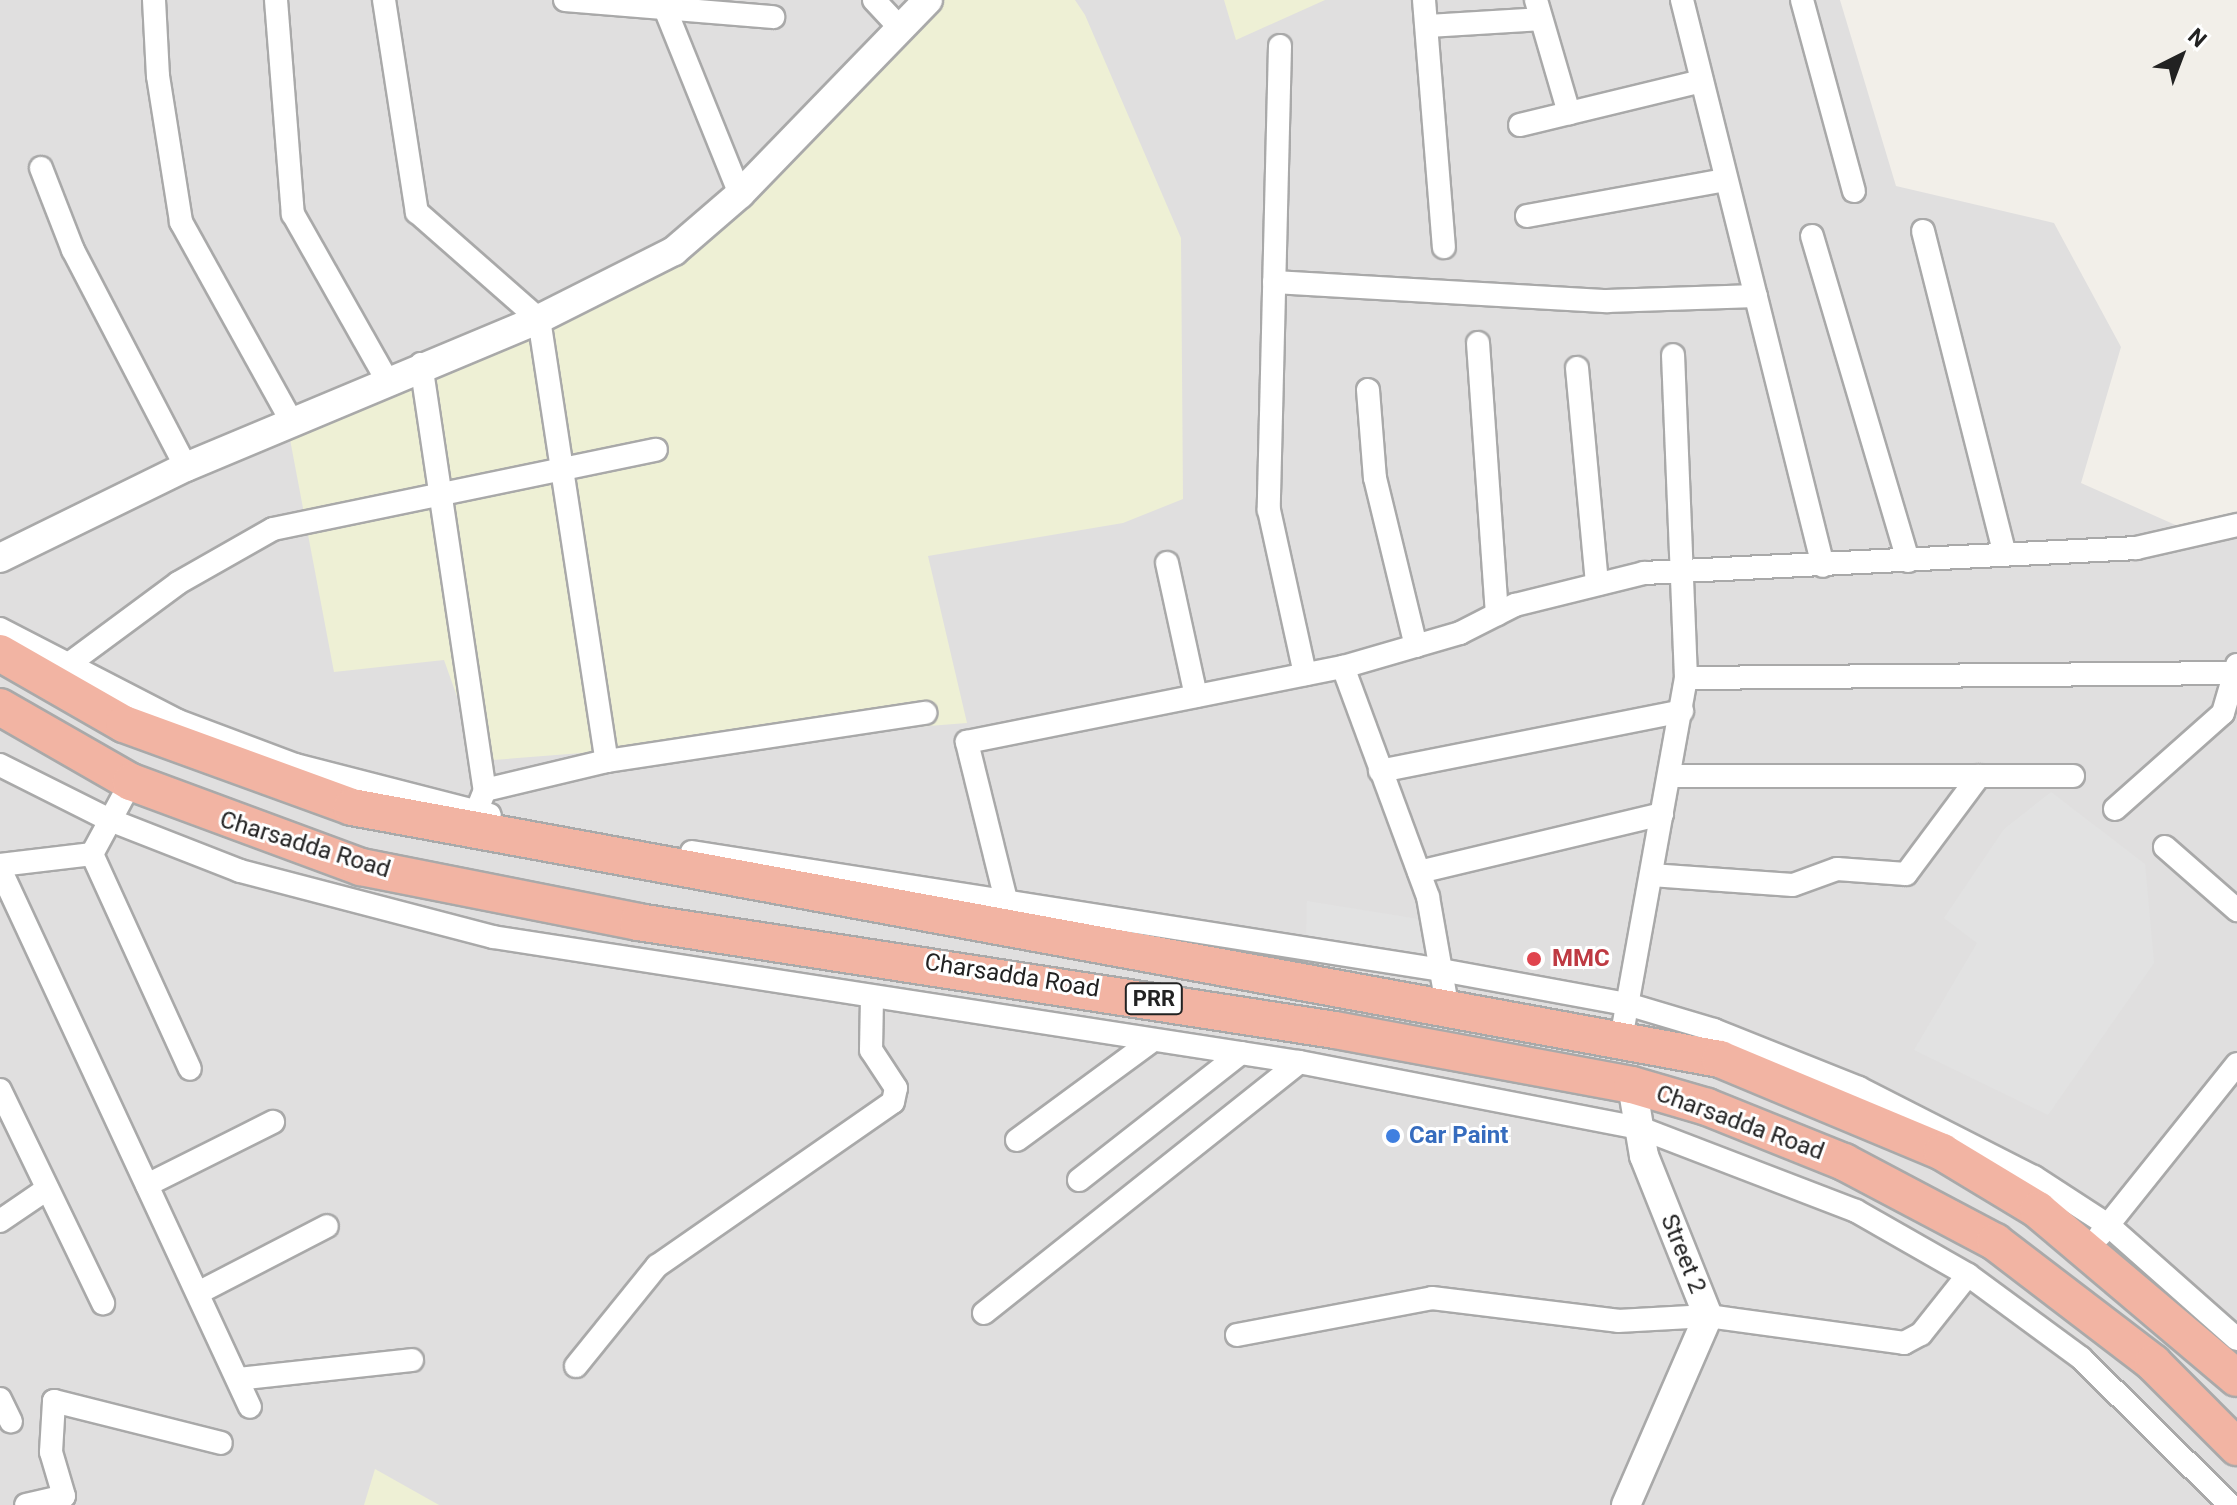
<!DOCTYPE html>
<style>
body{margin:0}
#map{position:relative;width:2237px;height:1505px;overflow:hidden;background:#f2efe9;font-family:Roboto,sans-serif}
div>[style]{position:absolute}
.residential>*{inset:0;background:#e0dfdf}
.farmland>*{inset:0;background:#eef0d5}
.parking>*{inset:0;background:#e2e2e2}
.roads{filter:drop-shadow(2px 0 #a9a9a9) drop-shadow(-2px 0 #a9a9a9) drop-shadow(0 2px #a9a9a9) drop-shadow(0 -2px #a9a9a9)}
.minor>*{height:22px;margin:-11px;padding:0 11px;transform-origin:11px;border-radius:11px;background:#fff}
.tertiary>*{height:28px;margin:-14px;padding:0 14px;transform-origin:14px;border-radius:14px;background:#fff}
.trunk>*{height:36px;margin:-18px;padding:0 18px;transform-origin:18px;border-radius:18px;background:#f2b4a3}
.dots>*{width:22px;height:22px;translate:-50% -50%;box-sizing:border-box;border:4px solid #fff;border-radius:50%}
span{translate:-50% -50%;white-space:nowrap;text-align:center;line-height:1.15;-webkit-text-stroke:6px #fff;paint-order:stroke}
.shield-label span{padding:2px 6px;background:#fff;border:2px solid;border-radius:6px;-webkit-text-stroke-width:0}
.shield-label{font-size:22px;color:#222;font-weight:700}
.street-label{font-size:24px;color:#222}
.health-label{font-size:24px;color:#be3a42;font-weight:700}
.left{translate:0 -50%;text-align:left}
.shop-label{font-size:24px;color:#366cbe;font-weight:700}
.north{position:absolute;left:2141px;top:16px;width:80px;height:80px;-webkit-text-stroke:6px #fff;paint-order:stroke;rotate:42deg;font-size:22px;font-weight:700;line-height:32px;text-align:center;color:#222}
.north::after{content:'';display:block;margin:auto;width:28px;height:36px;background:#222;clip-path:polygon(50% 0,100% 100%,50% 72%,0 100%)}
</style>
<div id="map">
<div class="residential">
<div style="clip-path:polygon(0 0,1840px 0,1896px 186px,2054px 223px,2121px 347px,2081px 483px,2198px 535px,2237px 525px,2237px 1505px,0 1505px)"></div>
</div>
<div class="farmland">
<div style="clip-path:polygon(930px 0,1075px 0,1085px 15px,1181px 238px,1183px 499px,1123px 523px,928px 556px,967px 723px,480px 761px,444px 660px,334px 672px,289px 434px,731px 215px)"></div>
<div style="clip-path:polygon(1224px 0,1325px 0,1236px 40px)"></div>
<div style="clip-path:polygon(375px 1469px,439px 1505px,364px 1505px)"></div>
</div>
<div class="parking">
<div style="clip-path:polygon(2051px 792px,2145px 864px,2154px 963px,2048px 1115px,1914px 1050px,1977px 943px,1944px 918px,2004px 829px)"></div>
<div style="clip-path:polygon(1307px 901px,1425px 920px,1435px 965px,1306px 943px)"></div>
</div>
<div class="roads">
<div class="minor">
<div style="left:154px;top:0;width:76px;rotate:87deg"></div>
<div style="left:158px;top:76px;width:148px;rotate:81deg"></div>
<div style="left:181px;top:222px;width:229px;rotate:61deg"></div>
<div style="left:276px;top:0;width:215px;rotate:85.5deg"></div>
<div style="left:293px;top:214px;width:193px;rotate:60.5deg"></div>
<div style="left:384px;top:0;width:215px;rotate:81.2deg"></div>
<div style="left:417px;top:212px;width:162px;rotate:41.3deg"></div>
<div style="left:539px;top:319px;width:447px;rotate:81.3deg"></div>
<div style="left:565px;top:0;width:209px;rotate:4.7deg"></div>
<div style="left:874px;top:0;width:40px;rotate:47deg"></div>
<div style="left:1424px;top:0;width:248px;rotate:85.4deg"></div>
<div style="left:1536px;top:0;width:118px;rotate:73.7deg"></div>
<div style="left:1682px;top:0;width:583px;rotate:76.01deg"></div>
<div style="left:1802px;top:0;width:198px;rotate:74.8deg"></div>
<div style="left:666px;top:11px;width:197px;rotate:68deg"></div>
<div style="left:1427px;top:26px;width:113px;rotate:-3.5deg"></div>
<div style="left:1280px;top:46px;width:464px;rotate:91.4deg"></div>
<div style="left:1269px;top:510px;width:168px;rotate:77.6deg"></div>
<div style="left:1520px;top:125px;width:187px;rotate:-13.6deg"></div>
<div style="left:41px;top:168px;width:88px;rotate:68.7deg"></div>
<div style="left:73px;top:250px;width:245px;rotate:62.5deg"></div>
<div style="left:1527px;top:216px;width:202px;rotate:-10.3deg"></div>
<div style="left:1923px;top:231px;width:330px;rotate:75.8deg"></div>
<div style="left:1812px;top:236px;width:339px;rotate:73.5deg"></div>
<div style="left:1274px;top:282px;width:334px;rotate:3.3deg"></div>
<div style="left:1607px;top:301px;width:149px;rotate:-1.9deg"></div>
<div style="left:1478px;top:343px;width:272px;rotate:86deg"></div>
<div style="left:421px;top:364px;width:431px;rotate:81.5deg"></div>
<div style="left:485px;top:790px;width:24px;rotate:112deg"></div>
<div style="left:1577px;top:368px;width:217px;rotate:84.7deg"></div>
<div style="left:1368px;top:390px;width:88px;rotate:85.5deg"></div>
<div style="left:1375px;top:478px;width:173px;rotate:76.3deg"></div>
<div style="left:1167px;top:563px;width:136px;rotate:77.7deg"></div>
<div style="left:0;top:629px;width:200px;rotate:27.3deg"></div>
<div style="left:178px;top:721px;width:125px;rotate:20.6deg"></div>
<div style="left:295px;top:765px;width:201px;rotate:14.4deg"></div>
<div style="left:66px;top:666px;width:139px;rotate:-36.5deg"></div>
<div style="left:178px;top:583px;width:109px;rotate:-29.6deg"></div>
<div style="left:273px;top:529px;width:391px;rotate:-11.7deg"></div>
<div style="left:1343px;top:667px;width:245px;rotate:69.7deg"></div>
<div style="left:1428px;top:897px;width:110px;rotate:80deg"></div>
<div style="left:1686px;top:678px;width:550px;rotate:-0.52deg"></div>
<div style="left:0;top:765px;width:123px;rotate:26.6deg"></div>
<div style="left:110px;top:820px;width:140px;rotate:21.4deg"></div>
<div style="left:240px;top:871px;width:261px;rotate:14.6deg"></div>
<div style="left:493px;top:937px;width:816px;rotate:8.82deg"></div>
<div style="left:1299px;top:1062px;width:347px;rotate:11deg"></div>
<div style="left:1640px;top:1128px;width:231px;rotate:21deg"></div>
<div style="left:1856px;top:1211px;width:129px;rotate:29.7deg"></div>
<div style="left:1968px;top:1275px;width:140px;rotate:36.3deg"></div>
<div style="left:2081px;top:1358px;width:209px;rotate:44.6deg"></div>
<div style="left:1380px;top:771px;width:308px;rotate:-11.2deg"></div>
<div style="left:1669px;top:776px;width:404px"></div>
<div style="left:485px;top:790px;width:125px;rotate:-13.4deg"></div>
<div style="left:607px;top:761px;width:322px;rotate:-8.6deg"></div>
<div style="left:2115px;top:809px;width:144px;rotate:-41.6deg"></div>
<div style="left:2223px;top:713px;width:50px;rotate:-73.7deg"></div>
<div style="left:2165px;top:847px;width:96px;rotate:41.2deg"></div>
<div style="left:692px;top:852px;width:758px;rotate:8.95deg"></div>
<div style="left:1441px;top:970px;width:189px;rotate:10.4deg"></div>
<div style="left:1627px;top:1004px;width:91px;rotate:16.6deg"></div>
<div style="left:1714px;top:1030px;width:156px;rotate:21.8deg"></div>
<div style="left:1859px;top:1088px;width:196px;rotate:27deg"></div>
<div style="left:2034px;top:1177px;width:88px;rotate:33deg"></div>
<div style="left:2108px;top:1225px;width:172px;rotate:41.5deg"></div>
<div style="left:92px;top:854px;width:236px;rotate:65.5deg"></div>
<div style="left:0;top:865px;width:93px;rotate:-6.8deg"></div>
<div style="left:92px;top:854px;width:82px;rotate:-61.6deg"></div>
<div style="left:0;top:869px;width:593px;rotate:65.08deg"></div>
<div style="left:1419px;top:872px;width:250px;rotate:-13.4deg"></div>
<div style="left:1651px;top:875px;width:142px;rotate:4deg"></div>
<div style="left:1793px;top:885px;width:47px;rotate:-20deg"></div>
<div style="left:1837px;top:869px;width:69px;rotate:4.1deg"></div>
<div style="left:1906px;top:874px;width:122px;rotate:-53.3deg"></div>
<div style="left:1006px;top:900px;width:163px;rotate:-103.9deg"></div>
<div style="left:967px;top:742px;width:383px;rotate:-11.3deg"></div>
<div style="left:1343px;top:667px;width:122px;rotate:-16.2deg"></div>
<div style="left:1460px;top:633px;width:62px;rotate:-27deg"></div>
<div style="left:1515px;top:605px;width:133px;rotate:-13.9deg"></div>
<div style="left:1644px;top:573px;width:493px;rotate:-2.9deg"></div>
<div style="left:2136px;top:548px;width:104px;rotate:-12.8deg"></div>
<div style="left:1621px;top:1039px;width:367px;rotate:-79.8deg"></div>
<div style="left:1686px;top:678px;width:323px;rotate:-92.3deg"></div>
<div style="left:0;top:1090px;width:237px;rotate:64.2deg"></div>
<div style="left:1017px;top:1140px;width:167px;rotate:-36.3deg"></div>
<div style="left:1079px;top:1180px;width:206px;rotate:-38.1deg"></div>
<div style="left:147px;top:1185px;width:141px;rotate:-26.6deg"></div>
<div style="left:0;top:1221px;width:57px;rotate:-34.2deg"></div>
<div style="left:2100px;top:1235px;width:219px;rotate:-51.3deg"></div>
<div style="left:198px;top:1293px;width:145px;rotate:-27.4deg"></div>
<div style="left:984px;top:1313px;width:403px;rotate:-38.5deg"></div>
<div style="left:1237px;top:1335px;width:198px;rotate:-10.7deg"></div>
<div style="left:1432px;top:1298px;width:187px;rotate:7deg"></div>
<div style="left:1618px;top:1321px;width:90px;rotate:-3.2deg"></div>
<div style="left:1708px;top:1316px;width:198px;rotate:7.8deg"></div>
<div style="left:1904px;top:1343px;width:19px;rotate:-28deg"></div>
<div style="left:1921px;top:1334px;width:75px;rotate:-51.5deg"></div>
<div style="left:576px;top:1366px;width:129px;rotate:-51deg"></div>
<div style="left:657px;top:1266px;width:287px;rotate:-34.8deg"></div>
<div style="left:893px;top:1102px;width:14px;rotate:-78deg"></div>
<div style="left:896px;top:1088px;width:45px;rotate:-123.3deg"></div>
<div style="left:871px;top:1050px;width:51px;rotate:-88.9deg"></div>
<div style="left:238px;top:1379px;width:175px;rotate:-6.2deg"></div>
<div style="left:0;top:1399px;width:25px;rotate:64deg"></div>
<div style="left:26px;top:1505px;width:39px;rotate:-13deg"></div>
<div style="left:64px;top:1496px;width:46px;rotate:-106.5deg"></div>
<div style="left:51px;top:1452px;width:51px;rotate:-86.6deg"></div>
<div style="left:54px;top:1401px;width:172px;rotate:14.1deg"></div>
</div>
<div class="tertiary">
<div style="left:0;top:558px;width:207px;rotate:-26.1deg"></div>
<div style="left:186px;top:467px;width:383px;rotate:-22.7deg"></div>
<div style="left:539px;top:319px;width:151px;rotate:-26.7deg"></div>
<div style="left:674px;top:251px;width:87px;rotate:-40.8deg"></div>
<div style="left:740px;top:194px;width:270px;rotate:-45.9deg"></div>
<div style="left:1626px;top:1505px;width:206px;rotate:-66.5deg"></div>
<div style="left:1708px;top:1316px;width:172px;rotate:-111.8deg"></div>
<div style="left:1644px;top:1156px;width:72px;rotate:-99.6deg"></div>
</div>
<div class="trunk">
<div style="left:0;top:653px;width:143px;rotate:29.8deg"></div>
<div style="left:124px;top:724px;width:243px;rotate:20deg"></div>
<div style="left:352px;top:807px;width:1391px;rotate:10.44deg"></div>
<div style="left:1720px;top:1059px;width:241px;rotate:22.7deg"></div>
<div style="left:1942px;top:1152px;width:112px;rotate:31.1deg"></div>
<div style="left:2038px;top:1210px;width:260px;rotate:40.2deg"></div>
<div style="left:0;top:707px;width:151px;rotate:29.8deg"></div>
<div style="left:131px;top:782px;width:245px;rotate:20.3deg"></div>
<div style="left:361px;top:867px;width:282px;rotate:11.2deg"></div>
<div style="left:638px;top:922px;width:705px;rotate:8.81deg"></div>
<div style="left:1335px;top:1030px;width:302px;rotate:10.5deg"></div>
<div style="left:1632px;top:1085px;width:78px;rotate:16.3deg"></div>
<div style="left:1707px;top:1107px;width:148px;rotate:21.9deg"></div>
<div style="left:1844px;top:1162px;width:171px;rotate:27.9deg"></div>
<div style="left:1995px;top:1242px;width:199px;rotate:37.4deg"></div>
<div style="left:2153px;top:1363px;width:119px;rotate:45deg"></div>
</div>
</div>
<div class="dots">
<div style="left:1534px;top:959px;background:#e0444e"></div>
<div style="left:1393px;top:1136px;background:#3f7fe0"></div>
</div>
<div class="shield-label">
<span style="left:1154px;top:999px">PRR</span>
</div>
<div class="street-label">
<span style="left:305px;top:845px;rotate:17deg">Charsadda Road</span>
<span style="left:1012px;top:976px;rotate:9deg">Charsadda Road</span>
<span style="left:1740px;top:1123px;rotate:20deg">Charsadda Road</span>
<span style="left:1683px;top:1254px;rotate:68deg">Street 2</span>
</div>
<div class="health-label">
<span class="left" style="left:1552px;top:959px">MMC</span>
</div>
<div class="shop-label">
<span class="left" style="left:1409px;top:1136px">Car Paint</span>
</div>
<div class="north">N</div>
</div>
